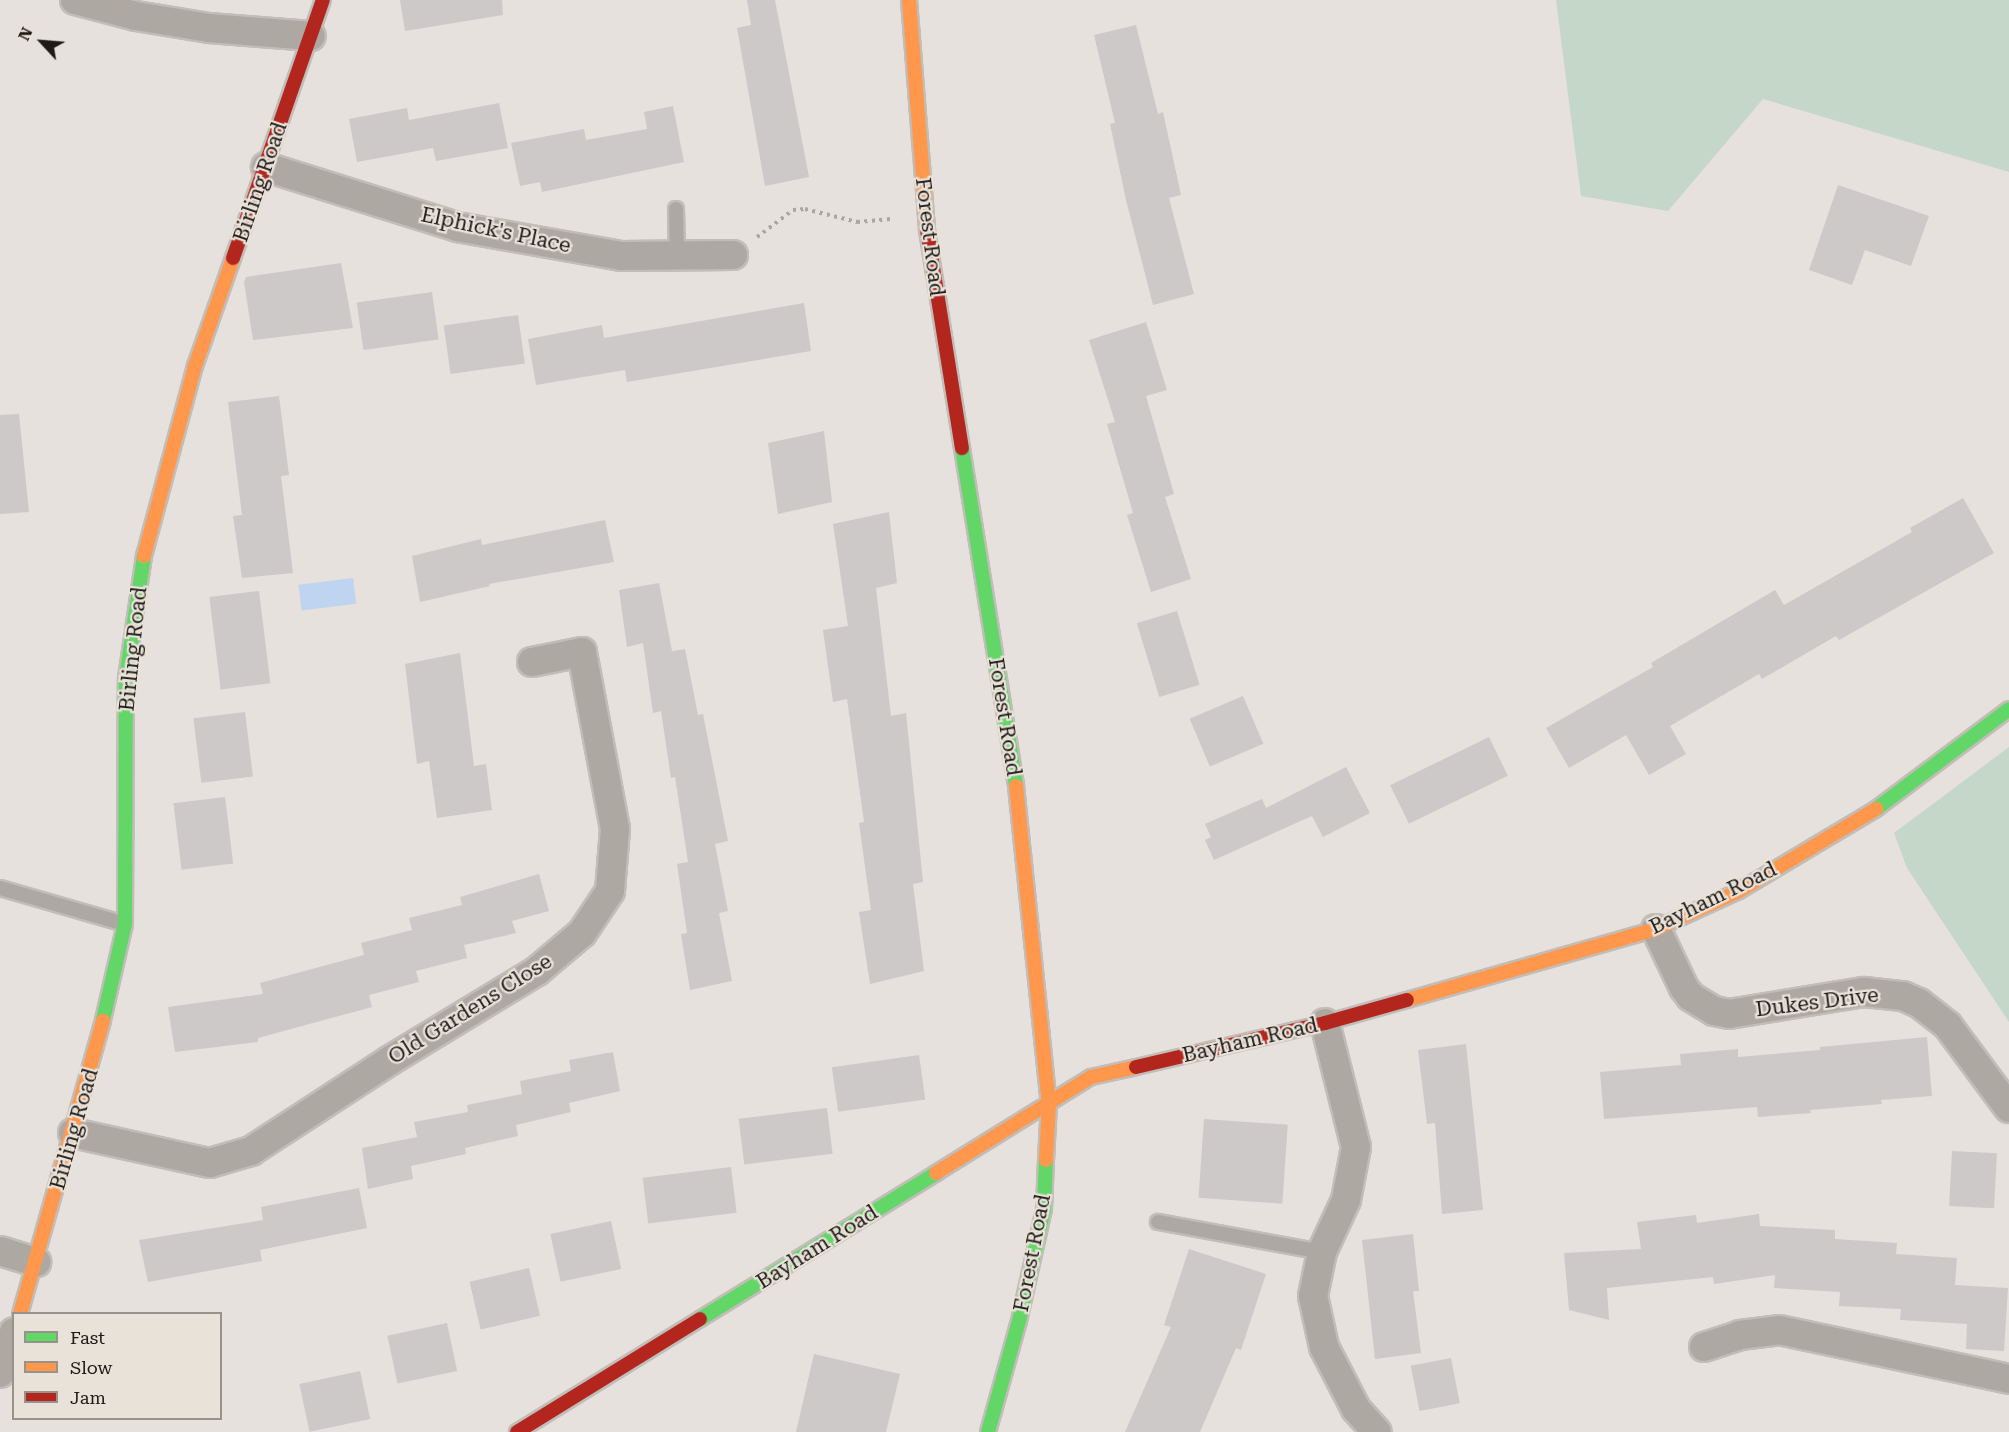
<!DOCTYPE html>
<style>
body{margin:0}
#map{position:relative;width:2009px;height:1432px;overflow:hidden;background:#e6e1dc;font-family:"Roboto Serif",serif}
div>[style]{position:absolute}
.green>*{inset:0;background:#c5d7c8}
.water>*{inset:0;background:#bfd4f0;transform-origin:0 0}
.building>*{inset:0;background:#cdc9c8;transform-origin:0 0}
.path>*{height:4px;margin-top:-2px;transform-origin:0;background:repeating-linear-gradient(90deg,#aba6a2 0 3px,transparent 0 7.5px)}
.roads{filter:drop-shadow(2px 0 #c1bdb9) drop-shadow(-2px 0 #c1bdb9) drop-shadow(0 2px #c1bdb9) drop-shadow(0 -2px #c1bdb9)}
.lane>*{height:14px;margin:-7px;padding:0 7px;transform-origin:7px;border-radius:7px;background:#aea8a3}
.street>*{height:28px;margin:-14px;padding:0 14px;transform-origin:14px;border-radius:14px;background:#aea8a3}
.fast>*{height:14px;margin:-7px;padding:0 7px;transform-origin:7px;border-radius:7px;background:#63d668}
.slow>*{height:14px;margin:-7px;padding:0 7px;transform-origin:7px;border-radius:7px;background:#ff974d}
.jam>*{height:14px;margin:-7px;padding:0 7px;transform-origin:7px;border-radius:7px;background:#b3261e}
span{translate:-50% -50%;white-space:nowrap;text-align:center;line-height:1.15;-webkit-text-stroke:4.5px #e9e2d9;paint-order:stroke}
.street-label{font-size:21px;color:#1d1a17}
.legend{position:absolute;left:12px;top:1312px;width:210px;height:108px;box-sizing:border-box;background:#e9e2d9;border:2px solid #97928b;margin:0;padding:8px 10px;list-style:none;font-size:18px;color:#1d1a17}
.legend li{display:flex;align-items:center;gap:12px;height:30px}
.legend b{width:30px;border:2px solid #97928b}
.north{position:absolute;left:12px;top:12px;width:60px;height:60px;-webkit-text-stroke:4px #e9e2d9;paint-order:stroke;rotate:296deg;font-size:16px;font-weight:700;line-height:24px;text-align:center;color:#1d1a17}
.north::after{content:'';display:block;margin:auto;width:21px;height:27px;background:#1d1a17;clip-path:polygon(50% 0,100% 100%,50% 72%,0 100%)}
</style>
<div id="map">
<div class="green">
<div style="clip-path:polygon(1556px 0,2009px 0,2009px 172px,1763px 99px,1668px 211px,1581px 196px)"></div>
<div style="clip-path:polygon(2009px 747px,2009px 1022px,1907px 868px,1894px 833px)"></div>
</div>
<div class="water">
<div style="left:353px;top:578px;width:26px;height:55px;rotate:83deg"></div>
</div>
<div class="building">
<div style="clip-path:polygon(400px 0,502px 0,503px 15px,405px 31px)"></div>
<div style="clip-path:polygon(747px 0,775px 0,809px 177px,765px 186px,737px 28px,751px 25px)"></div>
<div style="clip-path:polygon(1136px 25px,1158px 114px,1163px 112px,1181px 195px,1169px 198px,1194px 294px,1153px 305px,1126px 200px,1110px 124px,1115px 123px,1094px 35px)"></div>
<div style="clip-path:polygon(499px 103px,508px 148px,436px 161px,433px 148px,357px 162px,349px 119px,407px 108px,409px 120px)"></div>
<div style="clip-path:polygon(673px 106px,684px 162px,542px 192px,540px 182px,520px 186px,511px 143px,584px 129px,586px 140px,647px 129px,644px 112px)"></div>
<div style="clip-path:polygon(1838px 185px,1929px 216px,1911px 266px,1865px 250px,1852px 285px,1809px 270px)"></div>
<div style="clip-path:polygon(341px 263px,353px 328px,253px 340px,244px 282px,246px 277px)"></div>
<div style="left:432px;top:292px;width:48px;height:76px;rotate:82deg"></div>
<div style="clip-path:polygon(804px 303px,811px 351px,627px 382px,625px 370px,536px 385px,528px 339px,602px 325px,604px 338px)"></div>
<div style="left:518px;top:315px;width:49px;height:75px;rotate:82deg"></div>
<div style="clip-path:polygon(1146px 322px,1167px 390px,1146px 396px,1174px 494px,1165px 497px,1191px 579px,1151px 592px,1127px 515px,1133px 513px,1107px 424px,1115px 422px,1089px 340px)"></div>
<div style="clip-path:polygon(279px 396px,289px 475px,281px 476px,293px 573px,242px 578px,233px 516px,242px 515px,228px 402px)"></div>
<div style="clip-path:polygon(19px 414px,29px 512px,0 514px,0 415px)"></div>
<div style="clip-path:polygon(824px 431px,832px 502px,778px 514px,768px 443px)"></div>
<div style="clip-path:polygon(1963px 498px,1994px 553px,1839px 640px,1836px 636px,1762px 679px,1759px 674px,1670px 726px,1686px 754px,1649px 775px,1626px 735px,1569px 768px,1546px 728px,1653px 667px,1651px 663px,1775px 590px,1784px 605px,1912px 532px,1910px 528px)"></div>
<div style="clip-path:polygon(889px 512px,897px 583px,876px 588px,891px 716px,906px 713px,923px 882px,913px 884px,924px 971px,870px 984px,859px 912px,871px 910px,859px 823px,864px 822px,847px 699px,833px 702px,823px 630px,848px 626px,833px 524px)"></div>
<div style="clip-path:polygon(605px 520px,614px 562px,489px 584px,490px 586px,420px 602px,412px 556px,481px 539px,482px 545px)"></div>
<div style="clip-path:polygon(659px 583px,672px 651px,685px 649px,698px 715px,703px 714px,728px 841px,715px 844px,728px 911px,719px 913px,732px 981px,690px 990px,681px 934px,687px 933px,677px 864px,688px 862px,675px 777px,671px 778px,661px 711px,653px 713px,643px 643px,627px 647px,619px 590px)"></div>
<div style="left:259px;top:591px;width:93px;height:50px;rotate:83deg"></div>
<div style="left:1177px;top:611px;width:77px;height:42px;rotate:73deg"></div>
<div style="clip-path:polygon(460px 653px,474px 766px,486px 764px,492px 810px,437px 818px,429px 761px,417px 764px,405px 664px)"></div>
<div style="left:1243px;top:696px;width:52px;height:58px;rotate:67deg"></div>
<div style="left:245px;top:712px;width:65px;height:52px;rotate:83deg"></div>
<div style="left:1489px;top:737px;width:43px;height:110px;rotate:64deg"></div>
<div style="clip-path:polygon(1346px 767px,1370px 813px,1323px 837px,1312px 816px,1214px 860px,1205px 840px,1211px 837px,1205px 824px,1262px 799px,1266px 808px)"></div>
<div style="left:225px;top:797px;width:67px;height:52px;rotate:83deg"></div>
<div style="clip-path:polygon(539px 874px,549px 911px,512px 921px,516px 933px,464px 945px,467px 958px,416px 971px,419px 982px,369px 995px,372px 1007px,258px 1038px,258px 1042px,175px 1052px,168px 1007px,263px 994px,260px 983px,364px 955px,361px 943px,412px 930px,409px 918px,462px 905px,460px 897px)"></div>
<div style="clip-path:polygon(1927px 1037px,1932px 1096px,1881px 1100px,1882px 1104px,1810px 1110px,1811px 1113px,1758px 1117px,1757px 1107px,1604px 1119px,1600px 1072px,1681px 1065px,1680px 1054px,1738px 1049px,1738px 1057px,1820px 1050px,1820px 1047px)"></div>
<div style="clip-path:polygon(1466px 1044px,1483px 1210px,1442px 1214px,1435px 1123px,1427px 1124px,1418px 1050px)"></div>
<div style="clip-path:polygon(613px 1052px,620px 1091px,569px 1103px,571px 1112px,516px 1125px,518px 1136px,465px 1148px,466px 1154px,411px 1166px,413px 1179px,368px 1189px,362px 1148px,417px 1137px,414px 1122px,468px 1112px,467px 1105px,522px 1094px,520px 1081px,571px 1071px,569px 1060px)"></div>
<div style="left:919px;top:1055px;width:45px;height:88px;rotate:82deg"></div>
<div style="left:827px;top:1108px;width:46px;height:89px;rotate:83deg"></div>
<div style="left:1204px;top:1119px;width:84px;height:79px;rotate:4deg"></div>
<div style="left:1952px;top:1151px;width:45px;height:55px;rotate:3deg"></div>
<div style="left:731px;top:1167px;width:46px;height:89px;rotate:83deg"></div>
<div style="clip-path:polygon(359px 1188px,367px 1228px,260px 1250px,262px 1261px,148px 1282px,139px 1240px,263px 1220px,261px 1207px)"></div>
<div style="clip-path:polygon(1759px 1214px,1760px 1226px,1835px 1230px,1835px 1239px,1897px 1243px,1896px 1254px,1957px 1258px,1955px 1285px,2008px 1288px,2004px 1351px,1966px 1349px,1967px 1324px,1900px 1320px,1901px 1309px,1839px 1306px,1840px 1292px,1774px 1288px,1775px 1275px,1714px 1284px,1713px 1277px,1607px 1288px,1609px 1320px,1569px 1310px,1564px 1253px,1641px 1249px,1637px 1222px,1696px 1215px,1697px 1223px)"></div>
<div style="left:611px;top:1221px;width:49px;height:62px;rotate:78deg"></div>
<div style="clip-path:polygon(1413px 1234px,1419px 1291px,1413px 1291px,1421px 1353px,1375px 1359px,1362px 1240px)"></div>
<div style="clip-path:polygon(1189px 1249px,1266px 1274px,1241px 1350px,1236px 1348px,1200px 1432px,1125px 1432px,1171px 1327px,1164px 1325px)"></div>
<div style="left:529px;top:1268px;width:49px;height:61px;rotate:77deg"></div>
<div style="left:447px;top:1323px;width:49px;height:61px;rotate:78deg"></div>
<div style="clip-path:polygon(814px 1354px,900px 1374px,886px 1432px,796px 1432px)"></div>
<div style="left:1451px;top:1358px;width:46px;height:41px;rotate:79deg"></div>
<div style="left:360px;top:1371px;width:49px;height:62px;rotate:78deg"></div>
</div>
<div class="path">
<div style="left:757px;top:237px;width:45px;rotate:-36.9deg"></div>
<div style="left:793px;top:210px;width:12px;rotate:-5deg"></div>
<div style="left:805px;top:209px;width:54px;rotate:14deg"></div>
<div style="left:857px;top:222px;width:34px;rotate:-5deg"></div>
</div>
<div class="roads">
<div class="lane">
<div style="left:676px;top:209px;width:46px;rotate:88.8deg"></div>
<div style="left:0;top:888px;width:130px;rotate:16.1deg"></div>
<div style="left:1158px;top:1222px;width:167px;rotate:10.4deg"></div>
</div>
<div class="street">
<div style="left:75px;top:0;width:63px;rotate:14.7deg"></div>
<div style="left:136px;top:16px;width:74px;rotate:9.3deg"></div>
<div style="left:209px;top:28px;width:102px;rotate:4.5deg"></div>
<div style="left:266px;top:167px;width:200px;rotate:17.4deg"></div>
<div style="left:457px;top:227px;width:167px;rotate:10deg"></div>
<div style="left:621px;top:256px;width:112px;rotate:-0.5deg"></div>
<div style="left:1656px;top:929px;width:65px;rotate:64.6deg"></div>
<div style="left:1684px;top:988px;width:11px;rotate:52deg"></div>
<div style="left:1691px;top:997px;width:27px;rotate:31deg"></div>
<div style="left:1714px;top:1011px;width:15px;rotate:11deg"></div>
<div style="left:1729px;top:1014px;width:137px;rotate:-9.3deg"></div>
<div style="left:1864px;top:992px;width:39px;rotate:6deg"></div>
<div style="left:1903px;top:996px;width:17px;rotate:24deg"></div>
<div style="left:1919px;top:1003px;width:37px;rotate:38deg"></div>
<div style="left:1948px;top:1026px;width:102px;rotate:53.4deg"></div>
<div style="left:1325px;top:1023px;width:128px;rotate:76deg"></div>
<div style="left:1356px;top:1147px;width:54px;rotate:100.7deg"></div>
<div style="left:1346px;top:1200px;width:57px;rotate:114.8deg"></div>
<div style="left:1322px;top:1252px;width:45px;rotate:101.6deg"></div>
<div style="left:1313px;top:1296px;width:52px;rotate:77.8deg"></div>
<div style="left:1324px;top:1347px;width:70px;rotate:62.7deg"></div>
<div style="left:1356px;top:1409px;width:31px;rotate:48deg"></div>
<div style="left:73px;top:1133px;width:140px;rotate:12.4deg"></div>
<div style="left:210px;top:1163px;width:43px;rotate:-16.3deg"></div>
<div style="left:251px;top:1151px;width:165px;rotate:-33.1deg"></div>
<div style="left:389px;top:1061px;width:173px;rotate:-31.3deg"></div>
<div style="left:537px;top:971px;width:59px;rotate:-40.2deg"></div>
<div style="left:582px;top:933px;width:50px;rotate:-56.3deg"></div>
<div style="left:610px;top:891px;width:62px;rotate:-85.4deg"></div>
<div style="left:615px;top:829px;width:180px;rotate:-100.6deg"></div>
<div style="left:582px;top:652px;width:51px;rotate:168.7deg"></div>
<div style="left:0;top:1251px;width:38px;rotate:17deg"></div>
<div style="left:1704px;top:1347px;width:38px;rotate:-18deg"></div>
<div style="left:1740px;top:1335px;width:39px;rotate:-7deg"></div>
<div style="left:1779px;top:1330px;width:235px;rotate:12deg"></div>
<div style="left:0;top:1373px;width:43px;rotate:-71.1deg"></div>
</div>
<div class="fast">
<div style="left:962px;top:448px;width:342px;rotate:80.9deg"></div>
<div style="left:1876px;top:809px;width:166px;rotate:-36.9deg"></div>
<div style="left:103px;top:1020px;width:98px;rotate:-77.1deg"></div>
<div style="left:125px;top:924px;width:246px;rotate:-89.8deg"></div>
<div style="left:126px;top:678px;width:123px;rotate:-81.6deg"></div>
<div style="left:700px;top:1319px;width:278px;rotate:-31.7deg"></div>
<div style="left:988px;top:1432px;width:115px;rotate:-74.4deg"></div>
<div style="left:1019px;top:1321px;width:115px;rotate:-77.4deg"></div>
<div style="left:1044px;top:1209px;width:49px;rotate:-87.7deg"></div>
</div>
<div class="slow">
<div style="left:909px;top:0;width:231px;rotate:85.5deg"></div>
<div style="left:144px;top:556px;width:197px;rotate:-75deg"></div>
<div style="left:195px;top:366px;width:114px;rotate:-70.6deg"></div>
<div style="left:1016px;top:786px;width:319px;rotate:84.1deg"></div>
<div style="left:1049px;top:1103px;width:57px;rotate:93deg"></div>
<div style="left:1407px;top:1000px;width:259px;rotate:-15.9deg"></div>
<div style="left:1656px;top:929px;width:91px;rotate:-24.6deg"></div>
<div style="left:1739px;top:891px;width:160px;rotate:-30.9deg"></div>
<div style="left:936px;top:1173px;width:182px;rotate:-31.8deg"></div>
<div style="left:1091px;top:1077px;width:46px;rotate:-12.5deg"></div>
<div style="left:20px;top:1314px;width:305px;rotate:-74.2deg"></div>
</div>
<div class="jam">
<div style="left:927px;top:230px;width:221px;rotate:80.9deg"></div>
<div style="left:233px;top:258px;width:273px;rotate:-70.8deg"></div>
<div style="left:1136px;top:1067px;width:194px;rotate:-13.1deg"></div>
<div style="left:1325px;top:1023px;width:85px;rotate:-15.7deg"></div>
<div style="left:517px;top:1432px;width:215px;rotate:-31.7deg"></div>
</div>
</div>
<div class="street-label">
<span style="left:260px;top:182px;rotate:-71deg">Birling Road</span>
<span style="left:496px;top:230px;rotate:12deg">Elphick's Place</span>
<span style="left:930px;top:237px;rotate:83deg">Forest Road</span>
<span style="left:133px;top:649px;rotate:-84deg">Birling Road</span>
<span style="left:1005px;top:717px;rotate:81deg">Forest Road</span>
<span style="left:1713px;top:898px;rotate:-26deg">Bayham Road</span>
<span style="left:1817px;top:1002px;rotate:-7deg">Dukes Drive</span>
<span style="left:470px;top:1009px;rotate:-32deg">Old Gardens Close</span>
<span style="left:1250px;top:1040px;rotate:-13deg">Bayham Road</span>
<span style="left:74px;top:1129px;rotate:-74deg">Birling Road</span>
<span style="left:817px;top:1247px;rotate:-32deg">Bayham Road</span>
<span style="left:1032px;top:1253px;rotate:-79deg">Forest Road</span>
</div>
<ul class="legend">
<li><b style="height:8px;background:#63d668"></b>Fast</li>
<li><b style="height:8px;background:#ff974d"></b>Slow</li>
<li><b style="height:8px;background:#b3261e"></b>Jam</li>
</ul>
<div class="north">N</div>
</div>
